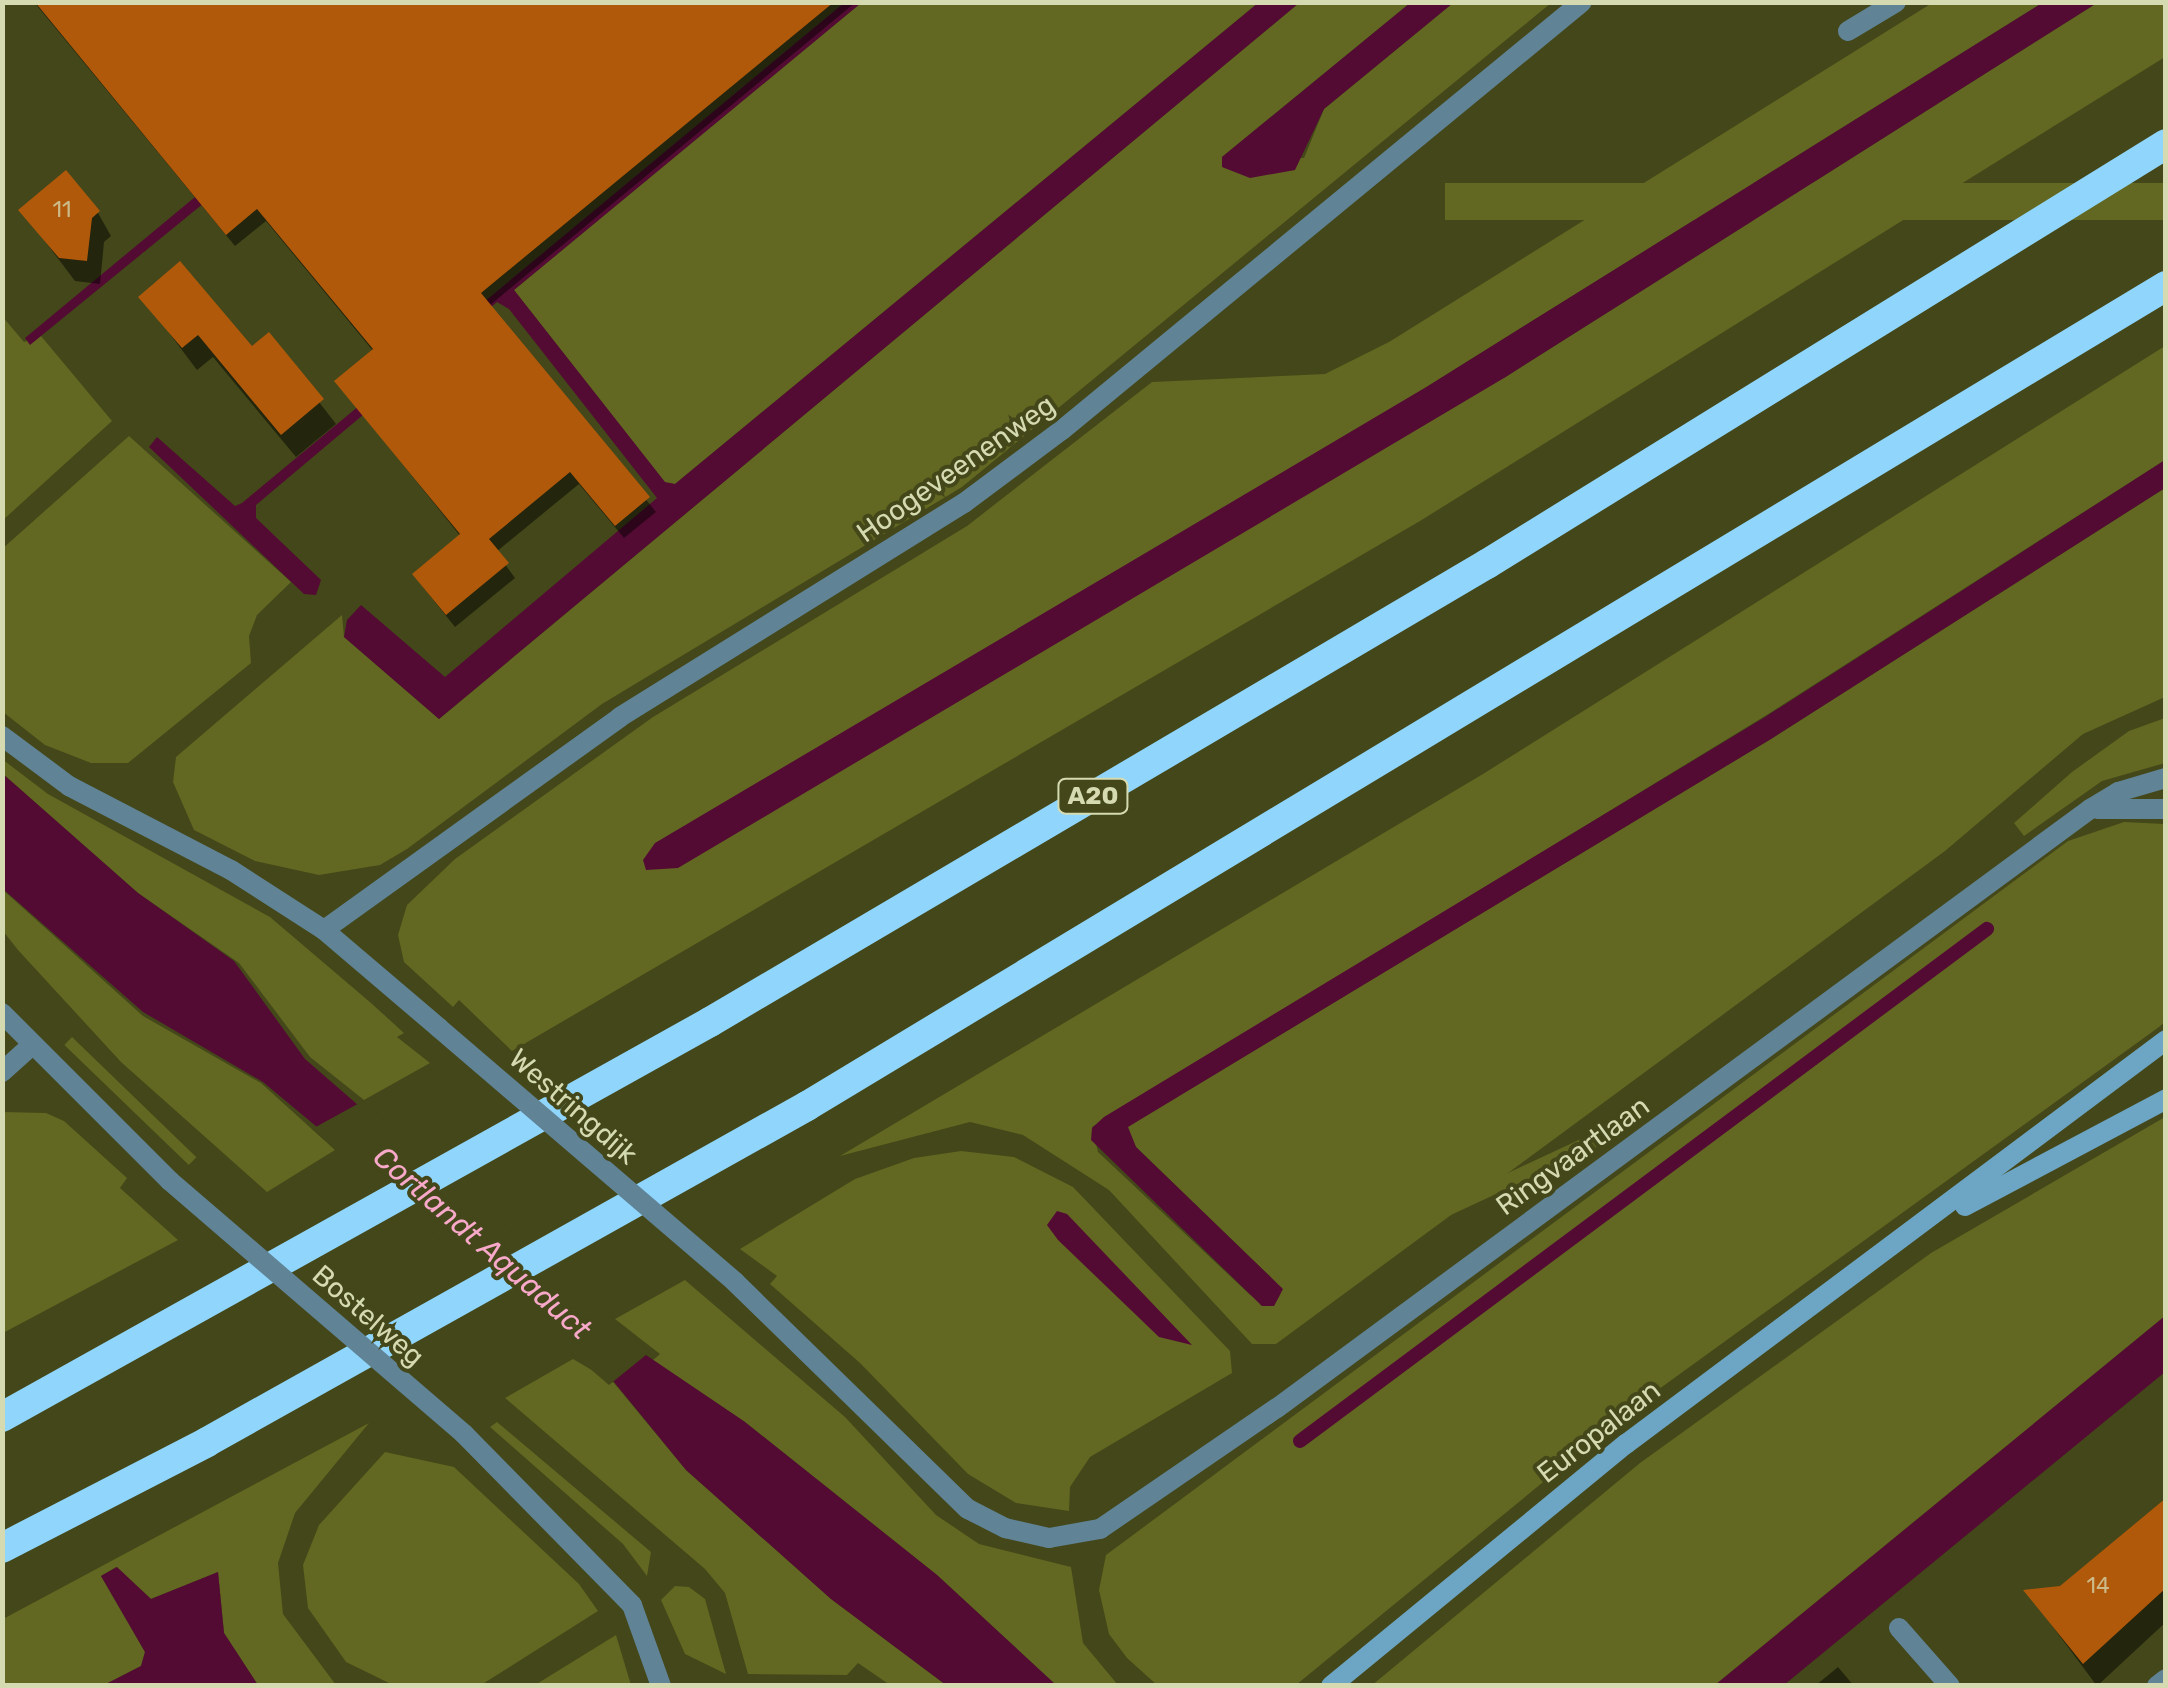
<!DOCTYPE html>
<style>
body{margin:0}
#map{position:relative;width:2168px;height:1688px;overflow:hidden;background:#434719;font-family:Rubik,sans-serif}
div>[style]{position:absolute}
.green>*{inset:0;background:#626721;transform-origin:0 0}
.water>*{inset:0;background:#540b33}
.pier>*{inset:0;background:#434719}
.shadow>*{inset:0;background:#0007}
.stream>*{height:14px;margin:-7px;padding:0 7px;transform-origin:7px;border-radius:7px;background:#540b33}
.building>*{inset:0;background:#b0590b}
.service>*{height:20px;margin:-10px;padding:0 10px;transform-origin:10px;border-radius:10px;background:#608396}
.minor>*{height:20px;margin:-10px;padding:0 10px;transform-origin:10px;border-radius:10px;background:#608396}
.tertiary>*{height:20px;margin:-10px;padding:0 10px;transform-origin:10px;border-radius:10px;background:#608396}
.secondary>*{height:20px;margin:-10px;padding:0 10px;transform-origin:10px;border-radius:10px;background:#6da5c4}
.motorway>*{height:30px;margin:-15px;padding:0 15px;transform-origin:15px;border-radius:15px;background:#90d6fc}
.minor-bridge>*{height:20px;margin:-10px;padding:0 10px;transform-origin:10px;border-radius:10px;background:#608396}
.tertiary-bridge>*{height:20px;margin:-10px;padding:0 10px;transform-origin:10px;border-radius:10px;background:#608396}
span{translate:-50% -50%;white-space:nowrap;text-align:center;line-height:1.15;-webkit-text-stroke:8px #434719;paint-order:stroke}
.number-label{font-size:22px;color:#ccba88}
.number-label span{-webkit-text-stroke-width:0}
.shield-label span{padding:2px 8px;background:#434719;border:2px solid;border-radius:8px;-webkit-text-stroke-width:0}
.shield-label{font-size:25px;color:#d5dab1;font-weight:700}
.street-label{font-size:28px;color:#d5dab1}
.water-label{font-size:30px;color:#f8a9ca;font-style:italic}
.frame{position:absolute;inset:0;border:5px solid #d5dab1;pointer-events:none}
</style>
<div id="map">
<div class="green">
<div style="clip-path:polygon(861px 3px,1258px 3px,675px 484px,665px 483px,514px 290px)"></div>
<div style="clip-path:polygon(1299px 3px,1410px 3px,1222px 157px,1304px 158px,1324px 109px,1453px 3px,1551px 3px,962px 487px,602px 704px,407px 849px,380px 865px,319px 875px,255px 861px,194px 830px,173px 782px,176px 757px,342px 615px,344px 637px,439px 719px)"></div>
<div style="clip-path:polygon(1932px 3px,2042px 3px,1428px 386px,1504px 378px,2097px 3px,2165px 3px,2165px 57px,1420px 521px,512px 1051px,459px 1000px,453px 1007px,404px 962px,398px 935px,407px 905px,455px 859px,653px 717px,967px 526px,1152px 382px,1325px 374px,1389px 342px)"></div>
<div style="left:2165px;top:183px;width:37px;height:720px;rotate:90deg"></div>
<div style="clip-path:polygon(2px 316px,24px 342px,41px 336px,112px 421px,3px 520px)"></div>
<div style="clip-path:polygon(2165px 346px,2165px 460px,1765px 716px,1092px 1127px,1098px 1152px,1262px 1306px,1274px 1306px,1283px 1289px,1136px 1147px,1127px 1127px,1771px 739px,2165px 488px,2165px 697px,2083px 734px,1945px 851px,1276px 1344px,1252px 1344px,1109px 1190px,1023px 1135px,970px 1122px,840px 1156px,1483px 774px)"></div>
<div style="clip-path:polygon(129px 436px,291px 582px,257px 615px,249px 636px,251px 663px,128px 763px,91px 763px,45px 745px,3px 712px,2px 549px)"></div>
<div style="clip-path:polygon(2165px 718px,2165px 763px,2102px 781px,2024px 836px,2014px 823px,2072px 772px,2129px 731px)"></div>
<div style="clip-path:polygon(2px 759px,48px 794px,270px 917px,371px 1003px,404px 1033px,397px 1037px,430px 1063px,364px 1100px,310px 1057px,239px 963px,138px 893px,3px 774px)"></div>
<div style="clip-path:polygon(2124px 822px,2165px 824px,2166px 1021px,2159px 1027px,1637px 1405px,1296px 1685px,1157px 1685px,1127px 1658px,1109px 1634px,1099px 1590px,1106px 1555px,2068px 841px)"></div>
<div style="clip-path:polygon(2px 889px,143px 1016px,261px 1083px,335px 1150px,267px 1192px,121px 1062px,18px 950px,3px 931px)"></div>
<div style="left:72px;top:1037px;width:173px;height:11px;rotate:44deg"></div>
<div style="clip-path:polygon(3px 1112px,46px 1113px,64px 1121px,127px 1178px,120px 1188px,178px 1240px,3px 1333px)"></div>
<div style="clip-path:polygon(2165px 1117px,2165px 1316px,1715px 1685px,1371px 1686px,1640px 1463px,1931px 1253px)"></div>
<div style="left:1598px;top:1131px;width:14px;height:384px;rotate:65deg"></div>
<div style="clip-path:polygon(961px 1151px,1014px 1157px,1073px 1187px,1230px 1351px,1232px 1373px,1090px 1457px,1070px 1487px,1069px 1511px,1016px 1503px,968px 1474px,860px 1363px,770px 1284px,777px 1276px,740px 1249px,855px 1179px,914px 1158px)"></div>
<div style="clip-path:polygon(685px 1280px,845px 1417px,936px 1515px,979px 1544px,1071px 1567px,1083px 1643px,1118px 1685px,1056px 1685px,937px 1575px,745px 1422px,653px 1360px,660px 1354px,615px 1319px)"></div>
<div style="clip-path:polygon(573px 1359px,614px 1383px,686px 1470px,831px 1599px,946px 1685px,890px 1685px,858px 1663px,847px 1675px,748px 1674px,725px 1593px,705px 1569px,505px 1398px)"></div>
<div style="clip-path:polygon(497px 1422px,651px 1552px,647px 1576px,623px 1544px,490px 1427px)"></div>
<div style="clip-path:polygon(369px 1423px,295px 1513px,278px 1563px,283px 1614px,336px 1685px,258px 1685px,224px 1633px,218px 1572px,151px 1599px,116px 1567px,101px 1576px,145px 1652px,141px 1666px,104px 1685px,3px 1686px,3px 1619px)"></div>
<div style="clip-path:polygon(385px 1452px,454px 1467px,579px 1584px,598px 1611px,481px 1685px,393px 1685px,346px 1662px,308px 1608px,303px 1565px,319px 1525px)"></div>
<div style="clip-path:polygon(675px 1586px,689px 1587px,705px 1599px,726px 1674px,685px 1654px,661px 1600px)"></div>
<div style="clip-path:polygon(616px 1635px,631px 1685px,535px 1685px)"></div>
</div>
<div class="water">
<div style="clip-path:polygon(429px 3px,449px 3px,30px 345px,25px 338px)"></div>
<div style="clip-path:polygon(844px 3px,861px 3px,514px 290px,665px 482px,675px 484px,1258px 3px,1299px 3px,439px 719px,344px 637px,347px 620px,361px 605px,445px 677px,657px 498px,509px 309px,497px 302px,256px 505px,256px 518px,321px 580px,316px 595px,304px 594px,149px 447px,157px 437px,235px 506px,242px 503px)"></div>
<div style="clip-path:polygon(1410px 3px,1453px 3px,1324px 109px,1295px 170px,1250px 178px,1222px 167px,1222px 157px)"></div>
<div style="clip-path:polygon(2042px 3px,2097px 3px,1504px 378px,678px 868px,646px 870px,643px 860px,655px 843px,1428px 386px)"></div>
<div style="clip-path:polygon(2165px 460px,2165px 488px,1771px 739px,1128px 1127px,1136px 1147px,1283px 1289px,1274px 1306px,1262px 1306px,1091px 1140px,1092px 1128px,1104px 1117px,1765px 717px)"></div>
<div style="clip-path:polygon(3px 774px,138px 893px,234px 961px,305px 1059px,646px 1355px,745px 1422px,937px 1575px,1056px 1685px,946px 1685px,831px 1599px,686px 1470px,614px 1382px,317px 1127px,263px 1082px,143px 1012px,3px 889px)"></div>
<div style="clip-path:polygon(1057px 1211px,1067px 1214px,1192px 1345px,1159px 1337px,1058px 1240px,1047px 1225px)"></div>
<div style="clip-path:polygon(2165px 1316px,2165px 1372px,1784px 1685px,1715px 1685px)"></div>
<div style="clip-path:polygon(117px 1567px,151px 1599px,218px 1572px,224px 1633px,258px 1685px,104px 1685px,141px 1666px,145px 1652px,101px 1576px)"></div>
</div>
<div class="pier">
<div style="clip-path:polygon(363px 1101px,649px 1351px,646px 1355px,609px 1385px,312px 1129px)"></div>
</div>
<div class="shadow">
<div style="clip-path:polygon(34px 2px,856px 2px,489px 306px,656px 512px,624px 538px,579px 484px,496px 552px,515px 578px,455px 627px,423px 587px,461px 537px,337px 382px,374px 352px,266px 221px,235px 246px)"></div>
<div style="clip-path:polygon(22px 211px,98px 213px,111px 236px,104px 242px,100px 284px,75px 281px)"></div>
<div style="clip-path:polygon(142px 297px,252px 350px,268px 336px,336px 424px,296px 457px,213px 357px,197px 370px)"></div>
<div style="clip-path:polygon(2166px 1501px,2166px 1622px,2097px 1686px,2027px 1592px,2061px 1588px)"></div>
<div style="clip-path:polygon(1838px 1667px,1854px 1686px,1815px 1686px)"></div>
</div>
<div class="stream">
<div style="left:1300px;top:1441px;width:857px;rotate:-36.7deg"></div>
</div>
<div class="building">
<div style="clip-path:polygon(35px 2px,834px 2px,481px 293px,650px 497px,615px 526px,570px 472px,489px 539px,509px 563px,446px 615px,412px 574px,460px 534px,334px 381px,373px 349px,257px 209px,226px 235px)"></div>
<div style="clip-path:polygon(66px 170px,100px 211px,92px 218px,87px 261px,59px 258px,18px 210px)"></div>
<div style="clip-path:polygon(180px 261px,252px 346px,269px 332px,324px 399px,281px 435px,198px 335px,182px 348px,138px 297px)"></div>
<div style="clip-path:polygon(2166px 1498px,2166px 1588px,2083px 1664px,2023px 1590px,2060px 1586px)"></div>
</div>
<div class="service">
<div style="left:1848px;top:31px;width:56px;rotate:-31.1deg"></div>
</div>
<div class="minor">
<div style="left:2px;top:736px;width:84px;rotate:36.7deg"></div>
<div style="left:69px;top:786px;width:182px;rotate:27.4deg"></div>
<div style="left:231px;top:870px;width:111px;rotate:32.8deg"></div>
<div style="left:324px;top:930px;width:151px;rotate:40.4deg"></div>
<div style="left:2097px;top:809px;width:69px"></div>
<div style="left:324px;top:930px;width:365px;rotate:-35.7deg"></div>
<div style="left:620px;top:717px;width:405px;rotate:-31.9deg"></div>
<div style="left:964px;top:503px;width:122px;rotate:-36.7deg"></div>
<div style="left:1062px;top:430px;width:673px;rotate:-39.46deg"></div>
<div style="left:2px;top:1072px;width:40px;rotate:-42deg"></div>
<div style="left:735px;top:1282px;width:325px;rotate:44.3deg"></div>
<div style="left:968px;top:1509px;width:42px;rotate:27.2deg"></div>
<div style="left:1005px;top:1528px;width:45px;rotate:12.8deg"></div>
<div style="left:1049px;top:1538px;width:52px;rotate:-10deg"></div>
<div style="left:1100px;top:1529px;width:214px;rotate:-34.4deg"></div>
<div style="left:1277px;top:1408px;width:1010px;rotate:-36.38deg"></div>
<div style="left:2090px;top:809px;width:33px;rotate:-31deg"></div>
<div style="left:2118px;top:792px;width:50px;rotate:-16.3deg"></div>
<div style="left:1899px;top:1628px;width:77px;rotate:48.7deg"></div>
<div style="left:2157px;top:1686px;width:11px;rotate:-38deg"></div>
</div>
<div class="tertiary">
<div style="left:2px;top:1013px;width:238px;rotate:45deg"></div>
<div style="left:464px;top:1434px;width:240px;rotate:45.5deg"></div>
<div style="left:632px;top:1605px;width:86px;rotate:70.3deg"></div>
</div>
<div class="secondary">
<div style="left:1965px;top:1206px;width:228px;rotate:-28deg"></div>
<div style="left:1331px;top:1686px;width:382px;rotate:-39.4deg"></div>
<div style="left:1626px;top:1444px;width:674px;rotate:-36.8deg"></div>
</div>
<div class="motorway">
<div style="left:2px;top:1417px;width:811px;rotate:-29.16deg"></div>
<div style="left:710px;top:1022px;width:902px;rotate:-30.52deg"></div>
<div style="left:1487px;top:564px;width:798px;rotate:-31.74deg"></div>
<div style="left:2px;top:1548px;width:231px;rotate:-27.3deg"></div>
<div style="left:207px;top:1442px;width:688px;rotate:-29.25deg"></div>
<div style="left:807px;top:1106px;width:1587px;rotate:-31.11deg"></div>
</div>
<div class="minor-bridge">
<div style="left:439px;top:1028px;width:390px;rotate:40.6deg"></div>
</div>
<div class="tertiary-bridge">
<div style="left:170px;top:1181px;width:388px;rotate:40.7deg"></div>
</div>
<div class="number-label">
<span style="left:62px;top:210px">11</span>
<span style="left:2098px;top:1586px">14</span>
</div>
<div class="shield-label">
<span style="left:1093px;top:796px">A20</span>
</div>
<div class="street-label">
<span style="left:956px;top:469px;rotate:-35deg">Hoogeveenenweg</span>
<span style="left:573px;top:1107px;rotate:41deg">Westringdijk</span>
<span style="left:1573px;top:1156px;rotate:-36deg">Ringvaartlaan</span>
<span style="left:368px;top:1316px;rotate:41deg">Bostelweg</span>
<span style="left:1599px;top:1432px;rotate:-38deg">Europalaan</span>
</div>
<div class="water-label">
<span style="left:482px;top:1243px;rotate:41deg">Cortlandt Aquaduct</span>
</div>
<div class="frame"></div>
</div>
